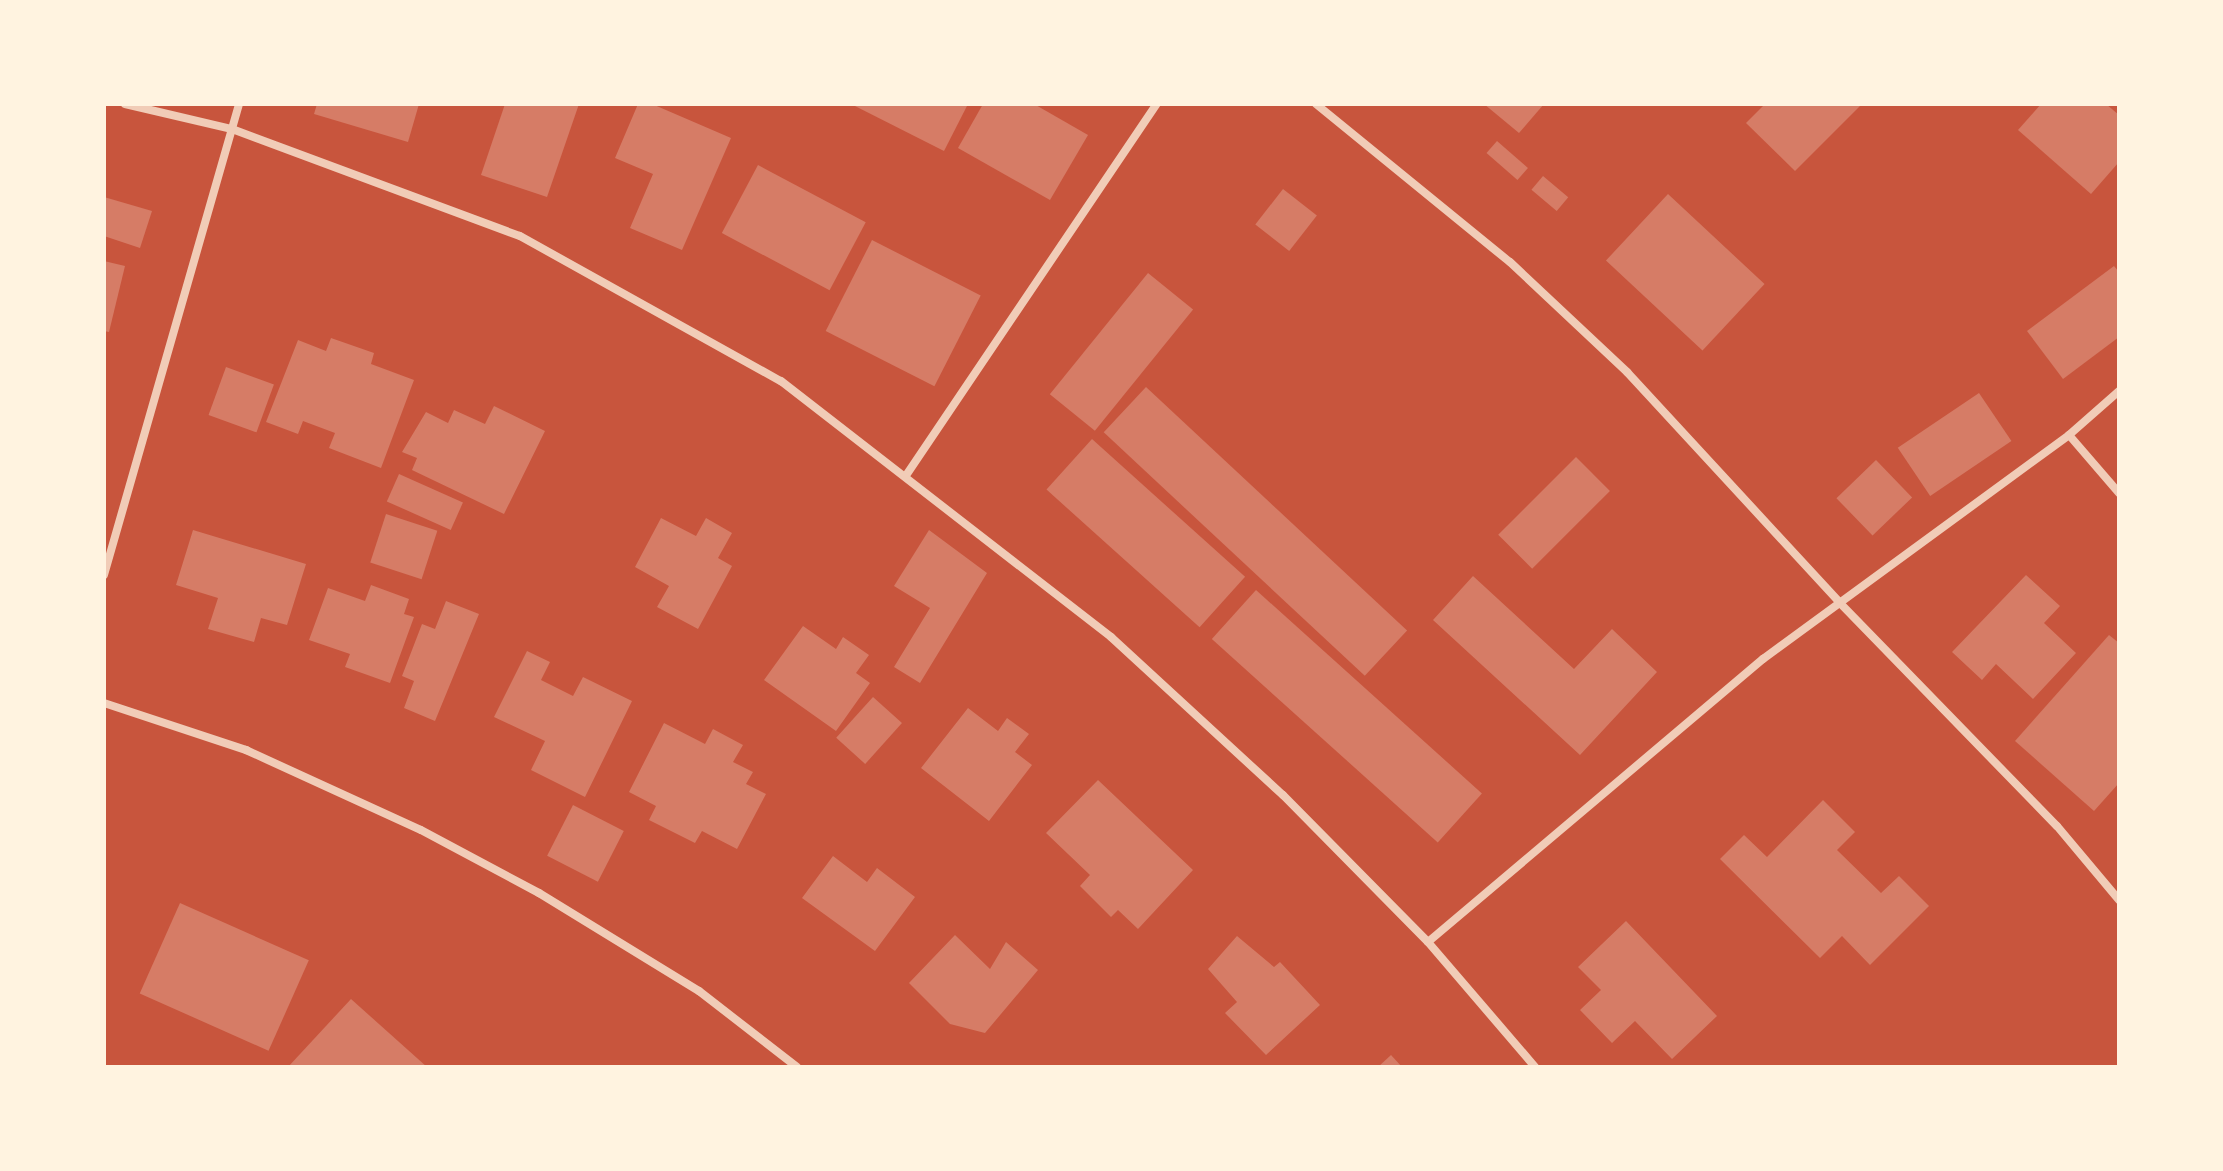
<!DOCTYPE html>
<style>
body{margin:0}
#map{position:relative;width:2223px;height:1171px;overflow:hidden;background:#c8553d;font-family:"Space Grotesk",sans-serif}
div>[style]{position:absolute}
.building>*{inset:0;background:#d67c66;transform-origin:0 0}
.minor>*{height:8px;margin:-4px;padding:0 4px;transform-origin:4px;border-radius:4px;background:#f1ccb7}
span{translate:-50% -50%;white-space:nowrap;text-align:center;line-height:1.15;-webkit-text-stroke:8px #fff3e0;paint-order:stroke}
.frame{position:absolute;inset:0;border:106px solid #fff3e0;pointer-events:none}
</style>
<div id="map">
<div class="building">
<div style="clip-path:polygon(317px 104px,419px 104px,408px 142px,314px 114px)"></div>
<div style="clip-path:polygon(505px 104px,579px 104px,547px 197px,481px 175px)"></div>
<div style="clip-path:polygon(638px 104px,652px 104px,731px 138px,682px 250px,630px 228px,653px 174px,615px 158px)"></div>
<div style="clip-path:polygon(851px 104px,968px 104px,944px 151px)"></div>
<div style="clip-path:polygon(983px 104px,1034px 104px,1088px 135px,1050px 200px,958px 148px)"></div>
<div style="clip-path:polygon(1484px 104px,1544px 104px,1519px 133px)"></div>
<div style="clip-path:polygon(1765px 104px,1862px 104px,1795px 171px,1746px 123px)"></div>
<div style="clip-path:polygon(2041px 104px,2106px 104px,2119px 115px,2119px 162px,2091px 194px,2018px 130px)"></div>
<div style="left:1497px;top:141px;width:41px;height:16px;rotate:41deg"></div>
<div style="left:758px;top:165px;width:122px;height:77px;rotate:28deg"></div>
<div style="left:1543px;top:176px;width:33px;height:18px;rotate:40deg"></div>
<div style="left:1283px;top:189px;width:43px;height:45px;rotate:38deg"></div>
<div style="left:1668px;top:194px;width:132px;height:91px;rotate:43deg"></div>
<div style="clip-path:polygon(104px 197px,152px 211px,140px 248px,104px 236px)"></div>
<div style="left:872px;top:240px;width:122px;height:102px;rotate:27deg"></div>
<div style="clip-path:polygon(104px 261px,125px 266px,109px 332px,104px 331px)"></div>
<div style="clip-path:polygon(2114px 266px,2119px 272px,2119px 337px,2063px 379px,2027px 331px)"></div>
<div style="left:1148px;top:273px;width:58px;height:156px;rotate:39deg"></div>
<div style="clip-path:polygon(331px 338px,374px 353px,371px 364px,414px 380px,381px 468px,329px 448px,335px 433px,303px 421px,298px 434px,266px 422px,298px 340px,326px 351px)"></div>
<div style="left:226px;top:367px;width:51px;height:51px;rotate:20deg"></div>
<div style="left:1146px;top:387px;width:357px;height:62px;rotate:43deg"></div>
<div style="left:1979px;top:393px;width:58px;height:98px;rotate:56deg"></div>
<div style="clip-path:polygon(494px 406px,545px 431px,504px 514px,412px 470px,417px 458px,402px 452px,426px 412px,448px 423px,454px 410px,485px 424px)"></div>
<div style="left:1092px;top:439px;width:206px;height:68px;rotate:42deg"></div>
<div style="left:1576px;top:457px;width:48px;height:110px;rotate:45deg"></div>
<div style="left:1876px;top:460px;width:52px;height:55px;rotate:46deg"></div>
<div style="left:399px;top:474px;width:70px;height:30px;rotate:24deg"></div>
<div style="left:386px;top:514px;width:54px;height:51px;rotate:18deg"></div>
<div style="clip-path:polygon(661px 518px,696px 536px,706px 518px,732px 533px,718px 558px,732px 566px,698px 629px,657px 607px,669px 586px,635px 567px)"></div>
<div style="clip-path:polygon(193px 530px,306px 564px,287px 625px,261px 618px,254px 642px,208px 629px,218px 598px,176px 585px)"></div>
<div style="clip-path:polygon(929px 530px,987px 573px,920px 683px,894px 667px,930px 608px,894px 586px)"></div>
<div style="clip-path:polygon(2026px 575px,2060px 606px,2044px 623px,2076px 653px,2033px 699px,1996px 664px,1982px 680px,1952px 652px)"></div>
<div style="clip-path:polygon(1473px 576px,1574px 669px,1612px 629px,1657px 672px,1580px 755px,1433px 620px)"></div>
<div style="clip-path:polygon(371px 585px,409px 599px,404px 614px,414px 617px,390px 683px,345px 667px,350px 654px,309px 640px,328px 588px,365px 601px)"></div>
<div style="left:1256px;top:590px;width:304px;height:66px;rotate:42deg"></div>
<div style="clip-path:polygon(446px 601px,479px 614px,435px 721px,404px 708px,414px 681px,402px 676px,422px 624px,435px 629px)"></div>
<div style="clip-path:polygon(803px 626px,836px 649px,843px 637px,869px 655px,856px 673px,870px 683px,836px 731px,764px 680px)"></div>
<div style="clip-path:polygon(2109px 635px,2119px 643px,2119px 783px,2094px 811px,2015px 741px)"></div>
<div style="clip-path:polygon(527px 651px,550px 662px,541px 680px,573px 696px,583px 677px,632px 701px,585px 797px,531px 770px,545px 741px,494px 717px)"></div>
<div style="left:873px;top:697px;width:39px;height:55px;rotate:42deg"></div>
<div style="clip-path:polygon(968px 708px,998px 731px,1007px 718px,1029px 734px,1015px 752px,1032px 765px,989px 821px,921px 768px)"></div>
<div style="clip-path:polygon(664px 723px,705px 744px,713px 729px,743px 745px,733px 762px,753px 772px,746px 784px,766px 794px,737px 849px,702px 831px,695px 843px,649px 820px,656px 806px,629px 792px)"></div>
<div style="clip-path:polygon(1098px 780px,1193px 870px,1138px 929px,1118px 910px,1111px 917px,1080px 886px,1090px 875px,1046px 833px)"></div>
<div style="clip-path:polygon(1823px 800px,1855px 832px,1837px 850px,1881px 893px,1899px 876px,1929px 906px,1870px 965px,1842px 936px,1820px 958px,1720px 859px,1744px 835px,1767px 857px)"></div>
<div style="left:573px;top:805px;width:57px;height:57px;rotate:27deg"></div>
<div style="clip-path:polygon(833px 856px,867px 882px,877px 868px,915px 897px,875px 951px,802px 898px)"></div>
<div style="left:180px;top:903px;width:141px;height:99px;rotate:24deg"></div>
<div style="clip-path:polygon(1626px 921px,1717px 1016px,1672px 1059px,1635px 1021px,1612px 1043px,1580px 1010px,1601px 990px,1578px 967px)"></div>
<div style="clip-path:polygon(955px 935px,990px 969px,1006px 942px,1038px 970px,985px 1033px,950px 1024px,909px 983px)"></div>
<div style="clip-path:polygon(1237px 936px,1274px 967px,1280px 962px,1320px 1005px,1266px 1055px,1225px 1013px,1237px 1002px,1208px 969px)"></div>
<div style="clip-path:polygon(351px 999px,427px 1067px,288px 1067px)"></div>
<div style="clip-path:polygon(1391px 1055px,1402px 1067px,1378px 1067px)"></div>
</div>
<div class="minor">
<div style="left:125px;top:104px;width:110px;rotate:13.2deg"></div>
<div style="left:232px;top:129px;width:307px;rotate:20.4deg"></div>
<div style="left:520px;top:236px;width:299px;rotate:29.1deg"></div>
<div style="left:781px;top:381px;width:418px;rotate:37.8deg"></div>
<div style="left:1111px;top:637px;width:234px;rotate:42.6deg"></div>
<div style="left:1283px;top:795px;width:206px;rotate:45.4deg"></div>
<div style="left:1428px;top:942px;width:165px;rotate:49.4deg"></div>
<div style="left:1316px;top:104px;width:250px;rotate:39.2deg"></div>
<div style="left:1510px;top:262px;width:161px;rotate:43.2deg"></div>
<div style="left:1627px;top:372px;width:311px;rotate:47.3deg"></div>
<div style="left:1838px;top:601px;width:314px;rotate:45.8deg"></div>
<div style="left:2057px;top:826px;width:97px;rotate:50deg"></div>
<div style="left:2069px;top:435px;width:77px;rotate:49.2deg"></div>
<div style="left:907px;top:474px;width:447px;rotate:-56deg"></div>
<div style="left:104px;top:575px;width:490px;rotate:-74deg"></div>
<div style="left:104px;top:703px;width:150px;rotate:18.3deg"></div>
<div style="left:246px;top:750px;width:192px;rotate:24.6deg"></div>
<div style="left:421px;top:830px;width:134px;rotate:28.1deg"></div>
<div style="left:539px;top:893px;width:188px;rotate:31.5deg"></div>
<div style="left:699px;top:991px;width:124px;rotate:37.8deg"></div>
<div style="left:1428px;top:942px;width:439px;rotate:-40.2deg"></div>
<div style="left:1763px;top:659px;width:379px;rotate:-36.2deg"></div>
<div style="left:2069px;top:435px;width:67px;rotate:-41.3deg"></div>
</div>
<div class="frame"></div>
</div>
